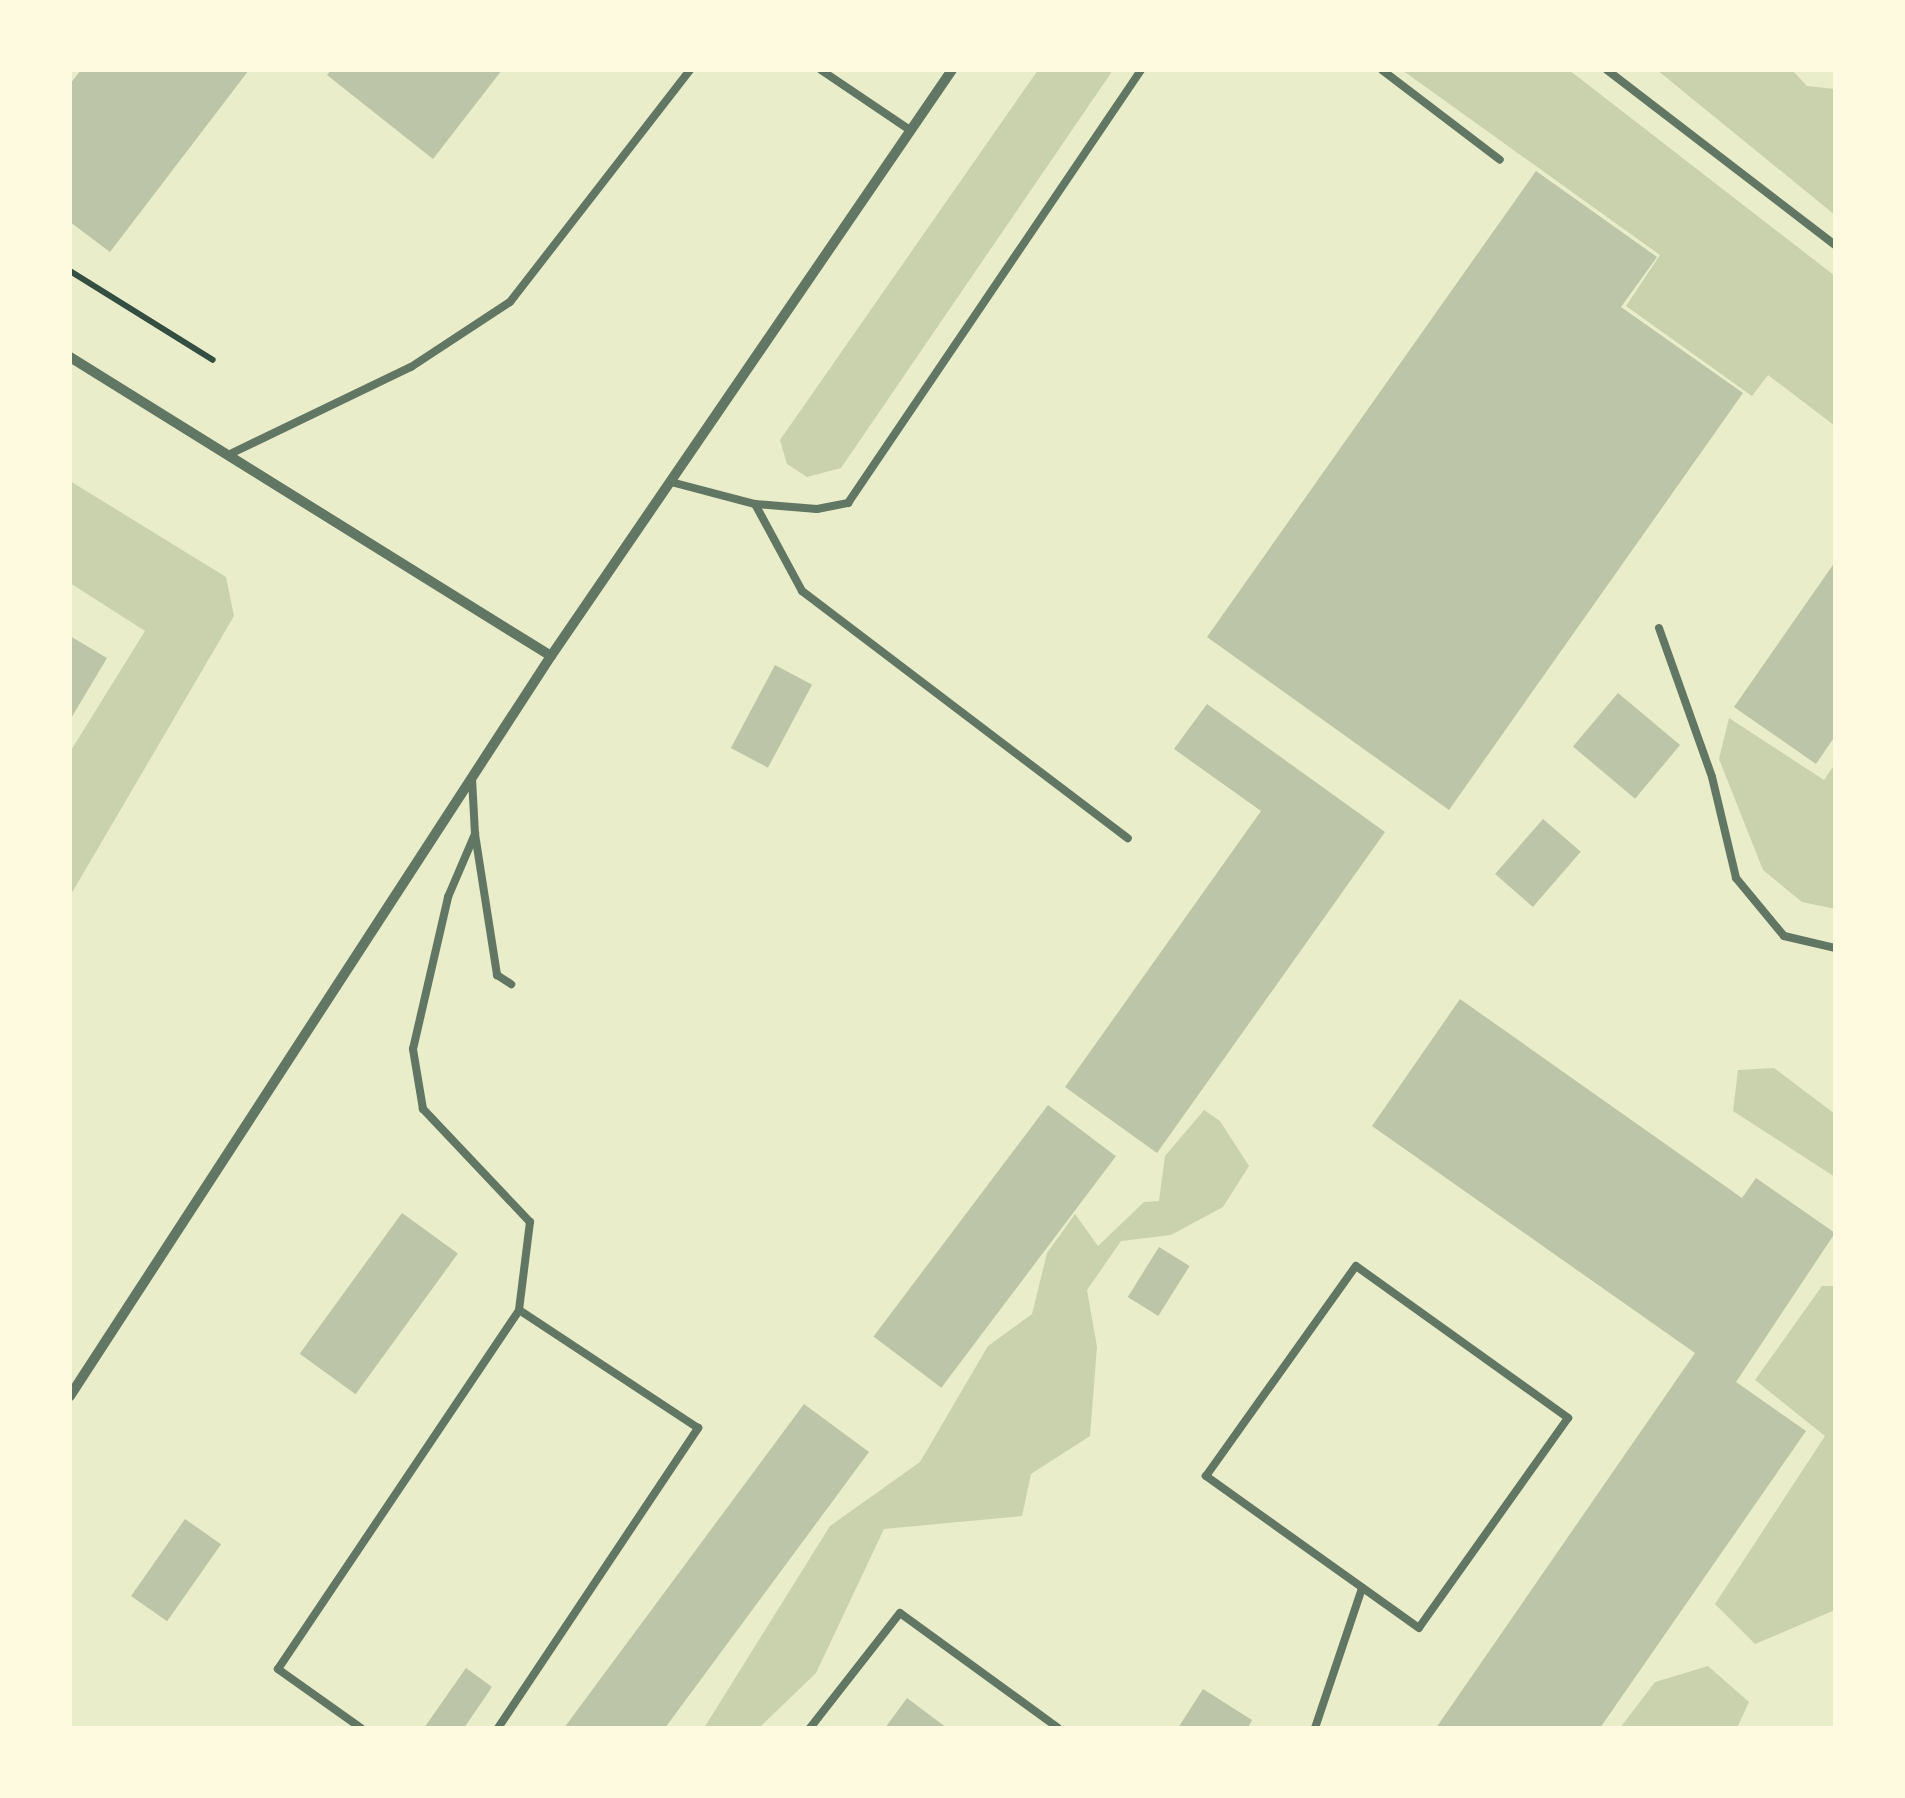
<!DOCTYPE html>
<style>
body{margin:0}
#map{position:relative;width:1905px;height:1798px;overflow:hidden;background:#e9edc9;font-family:"IBM Plex Sans",sans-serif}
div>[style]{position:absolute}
.green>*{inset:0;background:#cad2ad}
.building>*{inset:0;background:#bcc5a7;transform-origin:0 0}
.path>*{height:6px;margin:-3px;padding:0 3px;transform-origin:3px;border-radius:3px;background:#344e41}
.service>*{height:8px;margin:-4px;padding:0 4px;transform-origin:4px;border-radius:4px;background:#617663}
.minor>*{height:10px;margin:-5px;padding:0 5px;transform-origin:5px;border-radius:5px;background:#617663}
span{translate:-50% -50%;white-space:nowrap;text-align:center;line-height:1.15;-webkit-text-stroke:8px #fefae0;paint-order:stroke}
.frame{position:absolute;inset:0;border:72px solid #fefae0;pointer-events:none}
</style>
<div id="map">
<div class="green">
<div style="clip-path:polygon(1038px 70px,1113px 70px,841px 468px,807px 477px,787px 464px,780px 440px)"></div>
<div style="clip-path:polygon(1402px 70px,1569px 70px,1835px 276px,1835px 426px,1768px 375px,1752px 396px,1626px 306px,1660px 255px)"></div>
<div style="clip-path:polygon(1657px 70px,1792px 70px,1807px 86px,1835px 89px,1835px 215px)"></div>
<div style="clip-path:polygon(70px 481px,226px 577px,234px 616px,70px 896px,70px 752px,145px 631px,70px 583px)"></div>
<div style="clip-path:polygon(1729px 718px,1824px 780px,1835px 764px,1835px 909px,1802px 902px,1763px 870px,1719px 759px)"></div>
<div style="clip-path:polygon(1774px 1068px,1835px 1114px,1835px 1177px,1733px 1111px,1738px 1070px)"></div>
<div style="clip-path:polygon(1204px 1110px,1220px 1121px,1249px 1166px,1223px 1207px,1171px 1235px,1121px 1241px,1087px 1290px,1097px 1347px,1090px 1436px,1031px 1474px,1022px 1516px,884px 1529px,816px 1673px,759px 1728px,704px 1728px,830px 1526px,920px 1462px,988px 1346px,1032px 1314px,1047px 1253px,1075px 1214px,1098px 1246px,1144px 1202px,1159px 1201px,1165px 1156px)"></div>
<div style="clip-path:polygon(1822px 1286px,1835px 1286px,1835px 1610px,1755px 1644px,1715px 1604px,1825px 1436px,1755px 1380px)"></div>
<div style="clip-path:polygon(1708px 1666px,1749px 1702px,1737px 1728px,1620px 1728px,1655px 1682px)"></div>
</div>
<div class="building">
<div style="clip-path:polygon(81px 70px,249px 70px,110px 252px,70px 222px,70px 84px)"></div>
<div style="clip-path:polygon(331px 70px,502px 70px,433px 159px,327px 75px)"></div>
<div style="clip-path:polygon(1536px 171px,1657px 257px,1621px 307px,1743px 393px,1449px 810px,1207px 637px)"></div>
<div style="clip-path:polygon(1835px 562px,1835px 736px,1816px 764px,1734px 707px)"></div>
<div style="clip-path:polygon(70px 636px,107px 658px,70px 720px)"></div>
<div style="left:775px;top:665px;width:42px;height:94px;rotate:28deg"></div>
<div style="left:1618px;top:693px;width:81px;height:70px;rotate:40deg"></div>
<div style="clip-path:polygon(1207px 704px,1385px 832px,1157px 1153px,1065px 1087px,1261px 811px,1174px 749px)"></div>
<div style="left:1543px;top:819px;width:50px;height:73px;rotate:41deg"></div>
<div style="clip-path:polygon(1460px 999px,1742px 1198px,1756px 1178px,1835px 1233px,1736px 1382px,1806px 1431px,1600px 1728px,1436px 1728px,1695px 1353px,1372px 1126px)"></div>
<div style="left:1048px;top:1105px;width:85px;height:290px;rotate:37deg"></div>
<div style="left:402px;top:1213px;width:69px;height:174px;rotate:36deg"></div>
<div style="left:1159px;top:1247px;width:36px;height:59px;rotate:32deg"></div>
<div style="clip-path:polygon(804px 1404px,869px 1452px,665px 1728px,564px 1728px)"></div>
<div style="left:185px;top:1519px;width:44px;height:94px;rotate:35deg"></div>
<div style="clip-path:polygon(466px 1668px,492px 1687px,464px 1728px,424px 1728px)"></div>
<div style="clip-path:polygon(1203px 1689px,1252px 1720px,1248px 1728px,1178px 1728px)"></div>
<div style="clip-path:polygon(907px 1698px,947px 1728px,885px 1728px)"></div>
</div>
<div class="path">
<div style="left:70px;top:271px;width:168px;rotate:31.9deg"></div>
</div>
<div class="service">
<div style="left:821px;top:70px;width:107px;rotate:34deg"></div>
<div style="left:1382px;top:70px;width:148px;rotate:37.3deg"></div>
<div style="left:1607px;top:70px;width:287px;rotate:37.5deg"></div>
<div style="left:228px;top:455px;width:203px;rotate:-25.7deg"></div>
<div style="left:411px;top:367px;width:118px;rotate:-33.3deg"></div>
<div style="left:510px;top:302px;width:294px;rotate:-52.2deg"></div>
<div style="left:671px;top:482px;width:87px;rotate:14.7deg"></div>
<div style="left:755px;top:504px;width:62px;rotate:4.6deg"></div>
<div style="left:817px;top:509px;width:32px;rotate:-11deg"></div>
<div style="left:848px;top:503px;width:523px;rotate:-55.91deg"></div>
<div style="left:755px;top:504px;width:99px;rotate:61.6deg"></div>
<div style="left:802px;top:591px;width:409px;rotate:37.2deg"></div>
<div style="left:1659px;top:628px;width:158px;rotate:70.4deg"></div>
<div style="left:1712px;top:777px;width:104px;rotate:76.6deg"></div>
<div style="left:1736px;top:878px;width:75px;rotate:50.4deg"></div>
<div style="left:1784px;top:936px;width:52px;rotate:13.2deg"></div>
<div style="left:475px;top:834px;width:143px;rotate:81.1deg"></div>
<div style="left:497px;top:975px;width:17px;rotate:33deg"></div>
<div style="left:1356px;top:1266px;width:261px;rotate:35.6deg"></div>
<div style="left:1568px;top:1418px;width:257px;rotate:125.4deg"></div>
<div style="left:1419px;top:1628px;width:262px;rotate:-144.5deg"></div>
<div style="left:1206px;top:1476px;width:258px;rotate:-54.5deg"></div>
<div style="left:361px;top:1728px;width:102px;rotate:-144.6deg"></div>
<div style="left:278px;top:1669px;width:432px;rotate:-56.1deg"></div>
<div style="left:519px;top:1310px;width:89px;rotate:-82.9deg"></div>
<div style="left:530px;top:1222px;width:156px;rotate:-133.4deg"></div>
<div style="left:423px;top:1109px;width:61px;rotate:-99.5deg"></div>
<div style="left:413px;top:1049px;width:156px;rotate:-77deg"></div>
<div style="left:448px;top:897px;width:69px;rotate:-66.8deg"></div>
<div style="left:475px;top:834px;width:55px;rotate:-93.1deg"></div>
<div style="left:498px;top:1728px;width:361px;rotate:-56.3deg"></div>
<div style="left:698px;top:1428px;width:214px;rotate:-146.6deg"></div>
<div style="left:810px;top:1728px;width:146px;rotate:-52deg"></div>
<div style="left:900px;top:1613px;width:195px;rotate:36deg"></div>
<div style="left:1315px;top:1728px;width:148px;rotate:-71.4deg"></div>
</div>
<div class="minor">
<div style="left:70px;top:357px;width:566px;rotate:31.87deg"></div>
<div style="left:70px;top:1396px;width:883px;rotate:-56.98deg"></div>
<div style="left:551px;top:656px;width:710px;rotate:-55.62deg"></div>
</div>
<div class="frame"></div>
</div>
